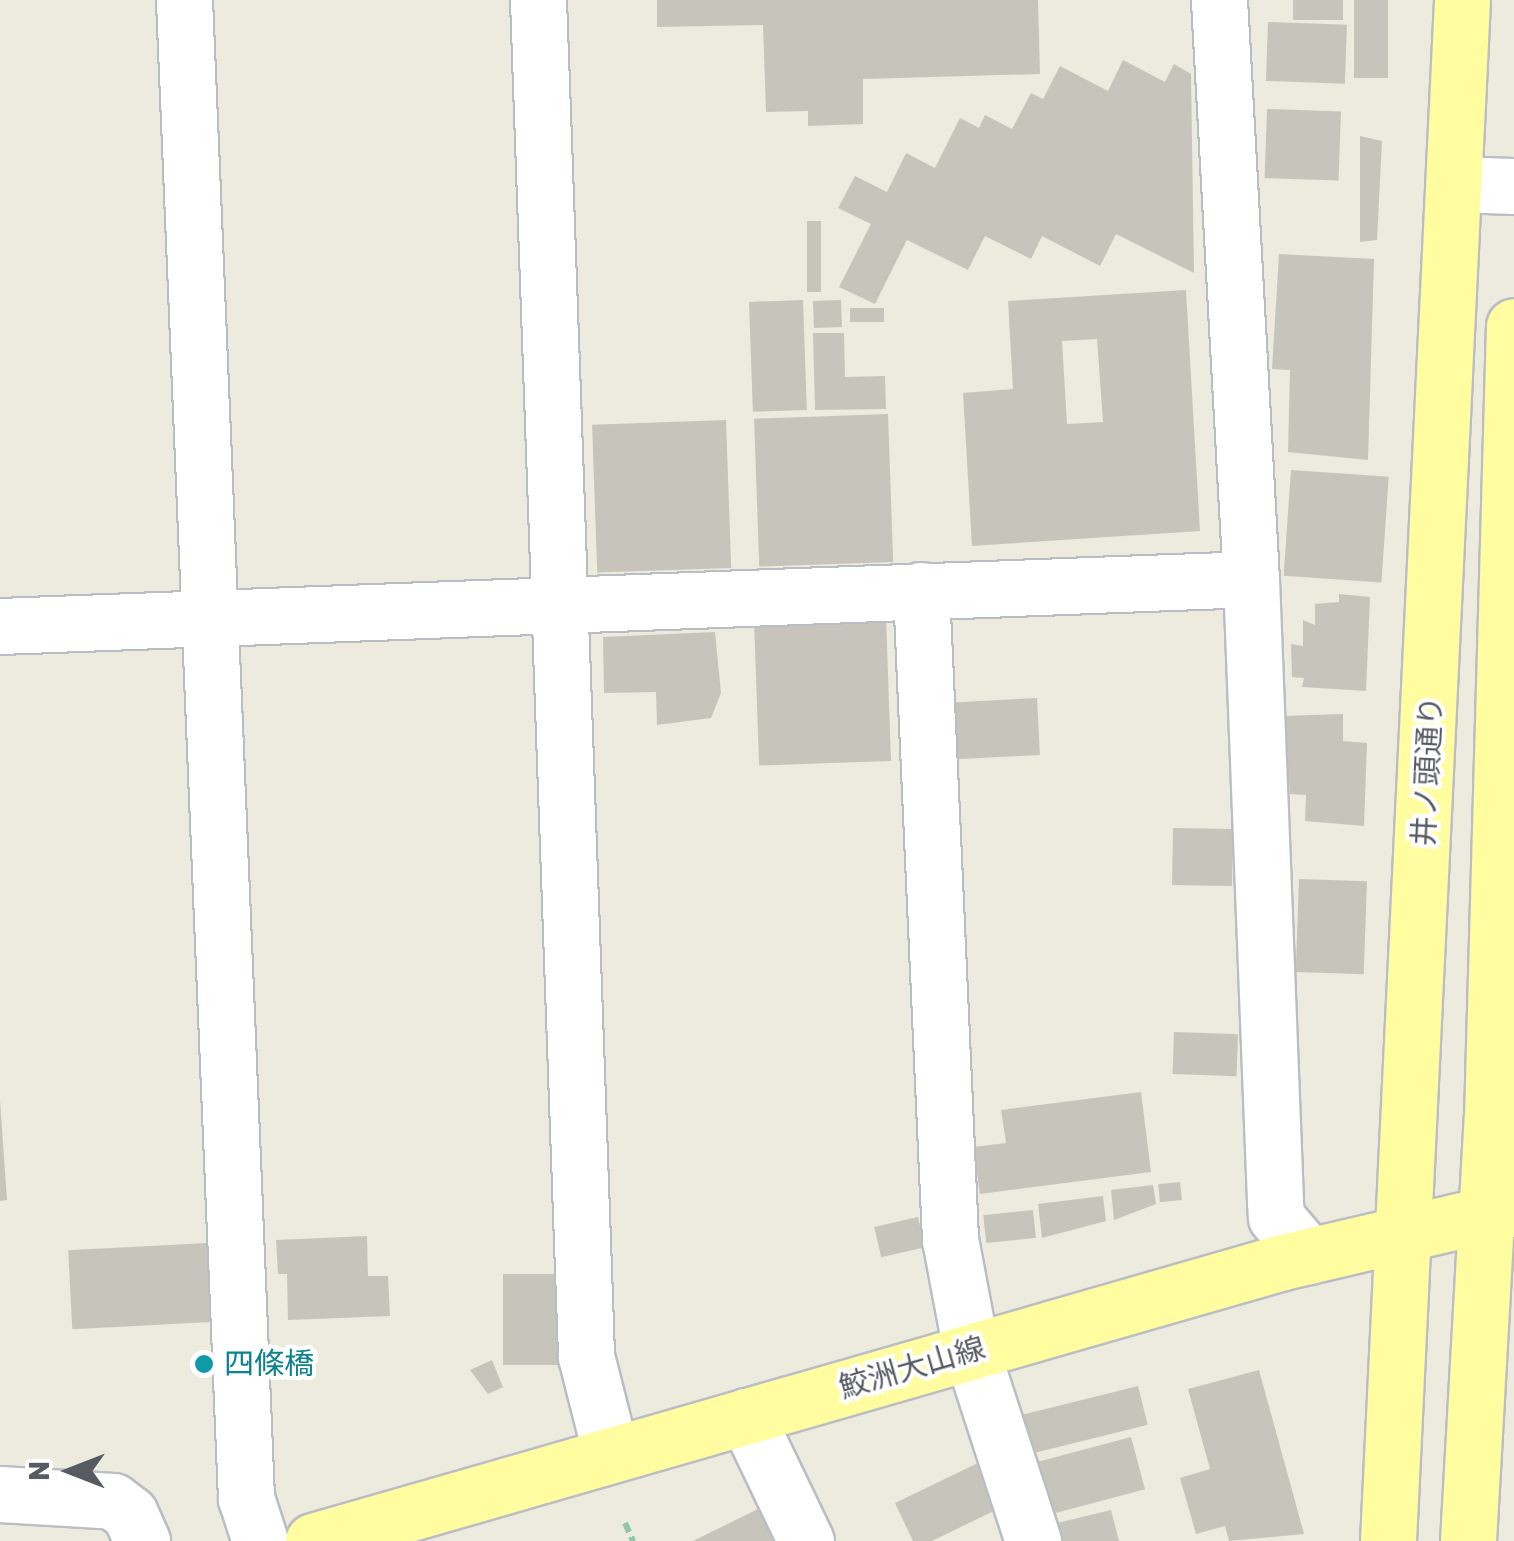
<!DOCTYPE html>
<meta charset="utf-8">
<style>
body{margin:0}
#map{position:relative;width:1514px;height:1541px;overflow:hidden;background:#ecebde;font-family:Rubik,"Noto Sans JP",sans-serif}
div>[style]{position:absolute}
.building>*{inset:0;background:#c7c5bb;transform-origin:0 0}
.path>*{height:6px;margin-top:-3px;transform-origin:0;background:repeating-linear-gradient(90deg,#91c7a8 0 10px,transparent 0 15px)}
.roads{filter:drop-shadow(2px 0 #bbbdc4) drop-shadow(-2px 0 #bbbdc4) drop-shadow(0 2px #bbbdc4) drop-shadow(0 -2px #bbbdc4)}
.minor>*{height:55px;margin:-27.5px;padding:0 27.5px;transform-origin:27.5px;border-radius:27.5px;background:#fff}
.major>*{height:55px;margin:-27.5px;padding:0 27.5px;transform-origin:27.5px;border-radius:27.5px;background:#fffda0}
.dots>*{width:28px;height:28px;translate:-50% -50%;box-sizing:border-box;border:5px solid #fff;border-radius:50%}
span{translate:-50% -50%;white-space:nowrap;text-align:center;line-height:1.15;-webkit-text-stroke:8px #fff;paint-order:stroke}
.street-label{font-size:30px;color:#575a61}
.culture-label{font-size:30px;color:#0d838f}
.left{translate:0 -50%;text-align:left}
.north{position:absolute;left:20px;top:1421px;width:100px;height:100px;-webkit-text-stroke:8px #fff;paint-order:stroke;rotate:270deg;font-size:28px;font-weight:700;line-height:40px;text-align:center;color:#575a61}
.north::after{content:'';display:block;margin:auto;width:35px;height:45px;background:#575a61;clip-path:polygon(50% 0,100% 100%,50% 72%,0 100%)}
</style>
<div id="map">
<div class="building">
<div style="clip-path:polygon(657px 0,1038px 0,1040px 74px,863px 79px,863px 124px,808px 126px,808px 111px,766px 112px,763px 25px,657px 27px)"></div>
<div style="left:1293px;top:0;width:50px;height:20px"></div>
<div style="left:1354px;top:0;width:34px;height:78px"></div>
<div style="left:1268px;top:22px;width:79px;height:59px;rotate:2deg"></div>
<div style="clip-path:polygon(1123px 60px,1165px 82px,1174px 64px,1191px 74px,1194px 273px,1116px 234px,1100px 266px,1042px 236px,1031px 259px,985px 236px,968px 270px,907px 240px,875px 304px,839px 287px,871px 224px,838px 208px,855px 176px,887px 192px,906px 153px,935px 168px,960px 118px,979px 128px,985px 115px,1012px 129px,1031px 93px,1043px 99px,1060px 66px,1108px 91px)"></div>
<div style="left:1267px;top:109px;width:74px;height:69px;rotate:2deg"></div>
<div style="clip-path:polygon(1360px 136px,1382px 141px,1377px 240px,1360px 242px)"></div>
<div style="left:807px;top:221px;width:14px;height:71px"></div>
<div style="clip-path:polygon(1279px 254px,1374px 259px,1368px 460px,1288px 452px,1290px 370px,1272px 369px)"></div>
<div style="clip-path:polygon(evenodd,1186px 290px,1200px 531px,972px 546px,963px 393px,1013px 389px,1008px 301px,1186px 290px,1097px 339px,1103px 422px,1067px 424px,1062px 341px,1097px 339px)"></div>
<div style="left:803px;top:300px;width:110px;height:54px;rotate:88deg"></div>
<div style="left:841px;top:300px;width:27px;height:28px;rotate:88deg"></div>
<div style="left:884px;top:308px;width:14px;height:34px;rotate:90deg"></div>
<div style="clip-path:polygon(813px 333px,844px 333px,845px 377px,885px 376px,886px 409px,815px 410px)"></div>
<div style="left:888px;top:414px;width:148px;height:134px;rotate:88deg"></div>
<div style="left:726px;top:420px;width:148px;height:134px;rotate:88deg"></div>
<div style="left:1291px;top:470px;width:98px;height:106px;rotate:4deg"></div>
<div style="clip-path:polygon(1339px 594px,1370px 597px,1366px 691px,1302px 687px,1304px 678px,1292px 677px,1291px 644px,1303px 646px,1303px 620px,1315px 625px,1315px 604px,1339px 602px)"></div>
<div style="left:886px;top:617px;width:144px;height:132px;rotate:88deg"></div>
<div style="clip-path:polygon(715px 632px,721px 693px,711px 718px,657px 725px,656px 692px,604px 693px,603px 637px)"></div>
<div style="left:1037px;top:698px;width:57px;height:84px;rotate:87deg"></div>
<div style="clip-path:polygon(1343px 714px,1343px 741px,1367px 743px,1364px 826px,1305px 821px,1306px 795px,1290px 794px,1284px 716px)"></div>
<div style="left:1233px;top:829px;width:57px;height:60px;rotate:91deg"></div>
<div style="left:1299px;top:879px;width:68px;height:93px;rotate:2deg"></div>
<div style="left:1174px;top:1032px;width:64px;height:42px;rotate:2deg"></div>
<div style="clip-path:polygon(1141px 1092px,1151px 1172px,980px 1194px,973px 1147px,1006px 1143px,1001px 1110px)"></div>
<div style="clip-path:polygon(0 1100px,7px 1200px,0 1201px)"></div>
<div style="left:1180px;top:1182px;width:18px;height:22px;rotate:84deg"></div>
<div style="clip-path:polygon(1153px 1185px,1156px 1204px,1114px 1220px,1111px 1190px)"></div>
<div style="clip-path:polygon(1103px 1196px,1106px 1221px,1042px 1238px,1038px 1204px)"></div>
<div style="left:1033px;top:1210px;width:28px;height:50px;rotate:84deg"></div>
<div style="left:918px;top:1217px;width:31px;height:45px;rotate:77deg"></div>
<div style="clip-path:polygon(367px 1236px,368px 1276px,388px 1276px,390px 1316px,288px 1320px,287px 1274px,278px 1274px,276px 1240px)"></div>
<div style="left:207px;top:1243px;width:79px;height:139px;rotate:87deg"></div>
<div style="left:503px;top:1274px;width:57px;height:91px"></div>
<div style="clip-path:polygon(492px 1360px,503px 1387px,488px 1394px,470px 1370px)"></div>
<div style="clip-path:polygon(1259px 1370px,1304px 1534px,1229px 1541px,1225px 1526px,1196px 1534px,1180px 1478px,1210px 1469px,1188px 1389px)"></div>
<div style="left:1138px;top:1386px;width:40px;height:119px;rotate:76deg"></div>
<div style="left:1131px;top:1437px;width:54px;height:98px;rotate:75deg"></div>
<div style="clip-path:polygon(978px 1463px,1000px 1508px,932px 1541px,913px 1541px,895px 1503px)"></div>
<div style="clip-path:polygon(758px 1509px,774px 1541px,693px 1541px)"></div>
<div style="clip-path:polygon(1111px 1510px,1119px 1541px,1062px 1541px,1057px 1523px)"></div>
</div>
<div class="path">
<div style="left:625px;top:1523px;width:20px;rotate:66deg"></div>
</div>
<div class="roads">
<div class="minor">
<div style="left:184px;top:0;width:1499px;rotate:87.63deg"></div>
<div style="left:246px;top:1498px;width:45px;rotate:72deg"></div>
<div style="left:538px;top:0;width:1357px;rotate:87.97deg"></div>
<div style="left:586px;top:1356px;width:102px;rotate:75.8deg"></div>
<div style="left:1219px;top:0;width:580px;rotate:86.84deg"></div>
<div style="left:1251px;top:579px;width:623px;rotate:87.79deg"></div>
<div style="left:1275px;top:1202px;width:15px;rotate:86deg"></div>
<div style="left:1276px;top:1217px;width:51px;rotate:49.8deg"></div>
<div style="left:1456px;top:184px;width:58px;rotate:2deg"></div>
<div style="left:921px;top:590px;width:650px;rotate:87.44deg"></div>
<div style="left:950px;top:1239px;width:113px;rotate:79.3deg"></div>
<div style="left:971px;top:1350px;width:201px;rotate:72deg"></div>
<div style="left:0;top:626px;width:1252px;rotate:-2.15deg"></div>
<div style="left:746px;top:1416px;width:139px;rotate:64.4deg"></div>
<div style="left:0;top:1494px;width:113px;rotate:3.5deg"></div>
<div style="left:113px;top:1501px;width:21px;rotate:37deg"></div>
<div style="left:130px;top:1514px;width:30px;rotate:66deg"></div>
</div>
<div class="major">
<div style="left:313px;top:1541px;width:1009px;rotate:-16.05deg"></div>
<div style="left:1283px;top:1262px;width:237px;rotate:-13.2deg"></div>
<div style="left:1388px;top:1541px;width:1543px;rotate:-87.25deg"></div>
<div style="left:1468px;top:1541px;width:425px;rotate:-86.8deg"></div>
<div style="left:1492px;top:1117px;width:791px;rotate:-88.41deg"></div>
</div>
</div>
<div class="dots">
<div style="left:204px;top:1364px;background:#0f9aa8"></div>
</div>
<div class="street-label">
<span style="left:1428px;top:771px;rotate:-87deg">井ノ頭通り</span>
<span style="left:912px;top:1368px;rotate:-16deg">鮫洲大山線</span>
</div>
<div class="culture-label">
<span class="left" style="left:224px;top:1364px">四條橋</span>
</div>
<div class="north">N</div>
</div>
